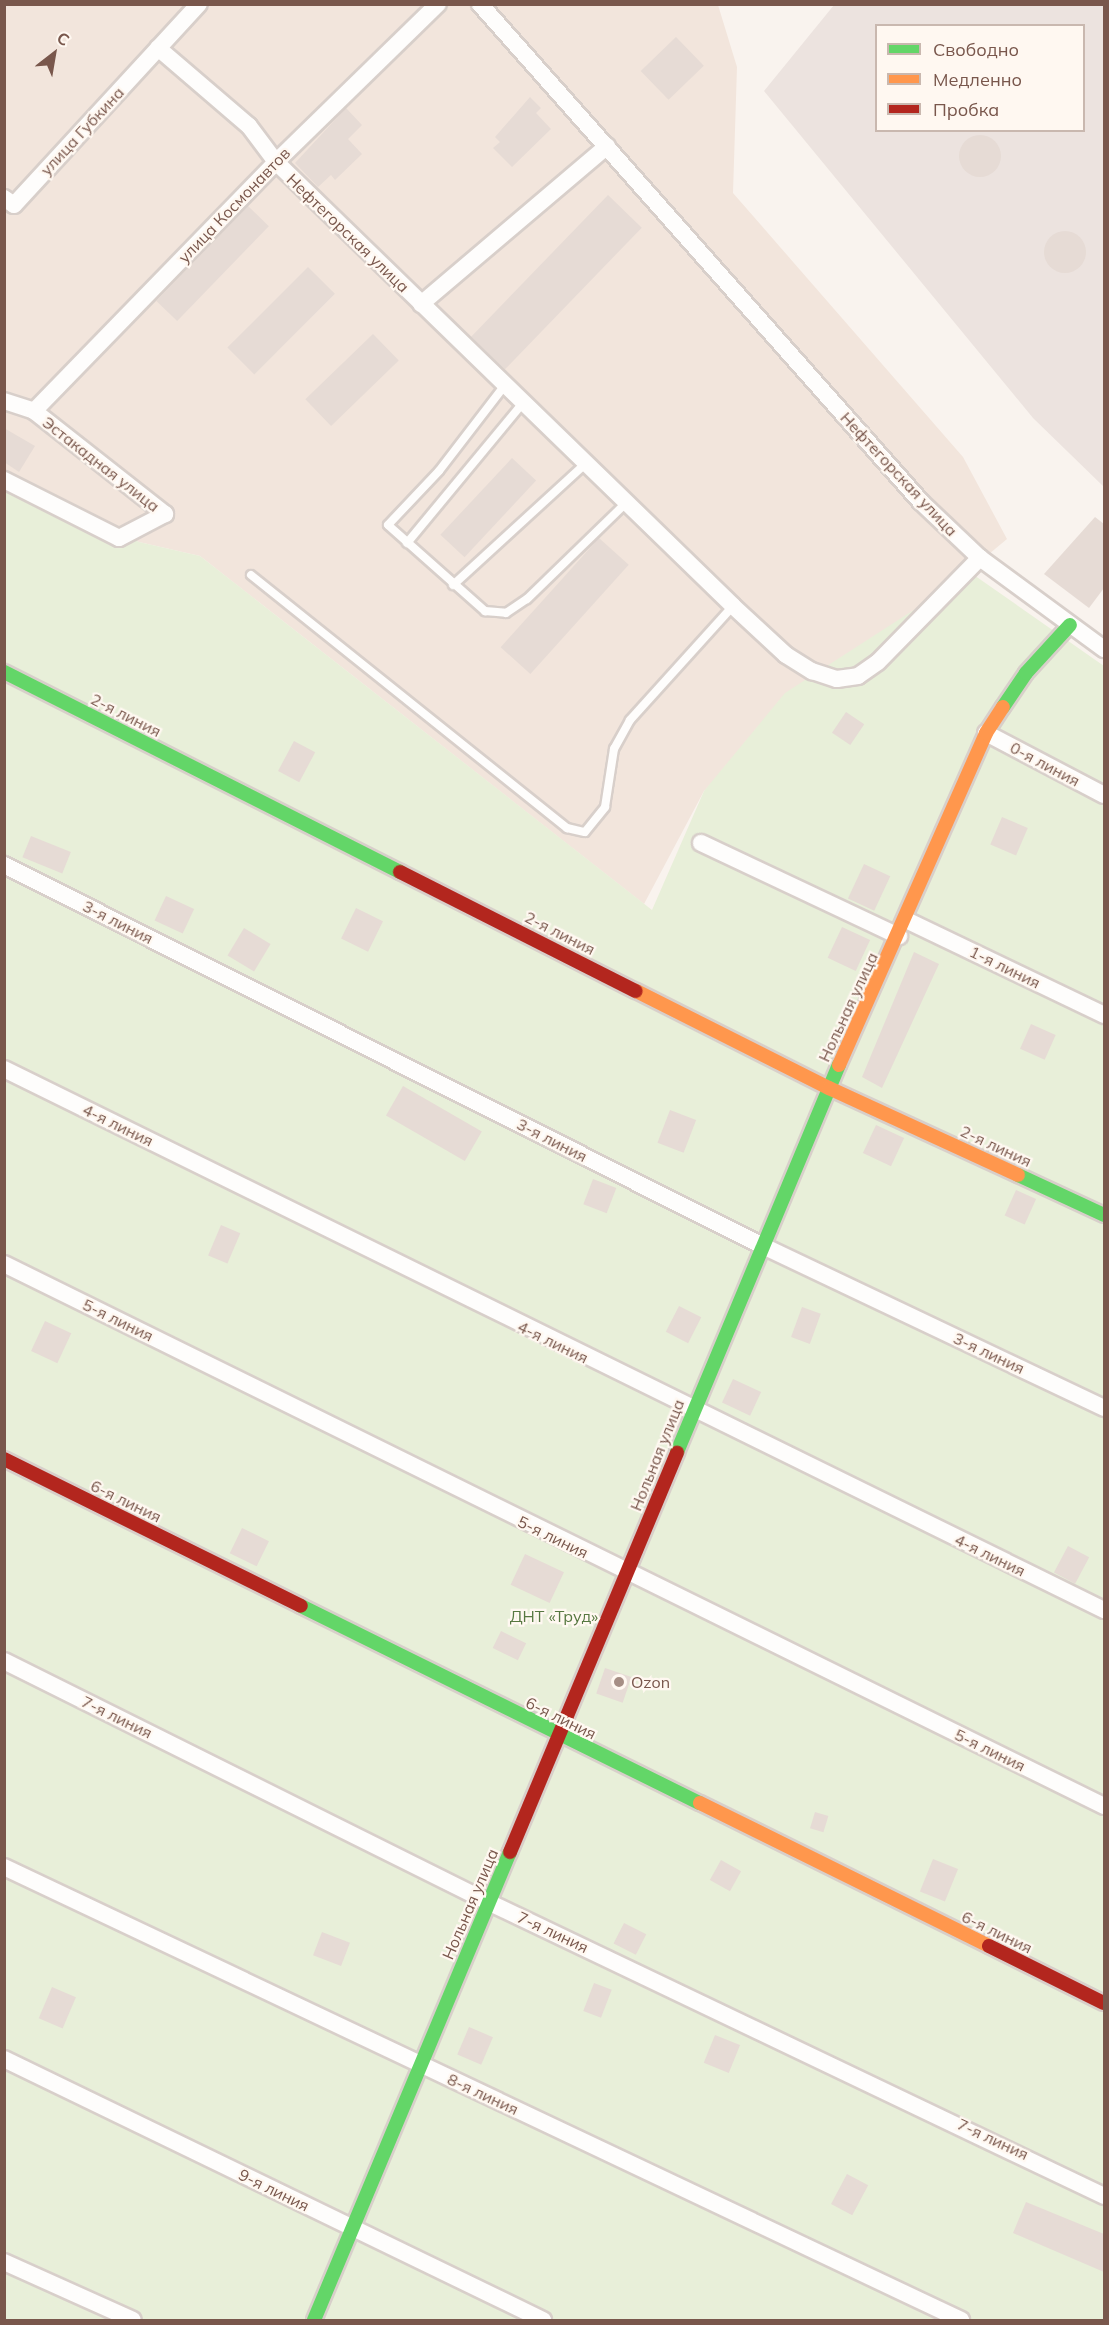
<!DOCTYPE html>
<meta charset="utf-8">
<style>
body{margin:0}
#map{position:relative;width:1109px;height:2325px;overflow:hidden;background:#f9f3ee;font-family:Mulish,sans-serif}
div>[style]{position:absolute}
.residential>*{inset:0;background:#f2e5dc}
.industrial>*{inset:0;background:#ece3df}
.green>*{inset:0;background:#e8efd9}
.building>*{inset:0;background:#e6dbd5;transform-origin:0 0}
.round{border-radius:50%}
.roads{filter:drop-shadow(2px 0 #d8cfca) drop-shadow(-2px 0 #d8cfca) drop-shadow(0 2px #d8cfca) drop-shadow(0 -2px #d8cfca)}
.lane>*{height:8px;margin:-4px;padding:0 4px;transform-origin:4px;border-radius:4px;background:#fefdfc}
.street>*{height:16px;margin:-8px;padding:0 8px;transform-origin:8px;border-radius:8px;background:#fefdfc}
.fast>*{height:14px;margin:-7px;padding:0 7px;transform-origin:7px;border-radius:7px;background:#63d668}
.slow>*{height:14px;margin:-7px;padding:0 7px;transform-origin:7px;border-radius:7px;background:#ff974d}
.jam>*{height:14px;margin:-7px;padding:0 7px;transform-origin:7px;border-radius:7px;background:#b3261e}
.dots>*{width:16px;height:16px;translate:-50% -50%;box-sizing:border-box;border:3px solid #fff8f1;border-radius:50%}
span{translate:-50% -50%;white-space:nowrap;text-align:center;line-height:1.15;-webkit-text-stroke:4.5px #fff8f1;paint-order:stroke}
.street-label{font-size:16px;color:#79574c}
.park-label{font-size:16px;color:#577841}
.poi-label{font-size:16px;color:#79574c}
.left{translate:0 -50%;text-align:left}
.frame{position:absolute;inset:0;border:6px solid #79574c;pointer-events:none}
.legend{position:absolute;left:875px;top:24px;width:210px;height:108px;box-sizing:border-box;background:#fff8f1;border:2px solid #c9b8af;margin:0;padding:8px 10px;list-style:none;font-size:18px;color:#79574c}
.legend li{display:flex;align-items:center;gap:12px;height:30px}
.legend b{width:30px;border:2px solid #c9b8af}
.north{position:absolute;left:24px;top:24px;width:60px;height:60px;-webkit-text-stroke:4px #fff8f1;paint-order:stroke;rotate:31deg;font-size:16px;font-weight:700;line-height:24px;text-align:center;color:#79574c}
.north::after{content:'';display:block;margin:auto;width:21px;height:27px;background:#79574c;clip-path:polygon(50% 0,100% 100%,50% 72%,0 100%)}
</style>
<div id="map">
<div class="residential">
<div style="clip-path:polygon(4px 5px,718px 5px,737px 67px,733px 193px,963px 457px,1007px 539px,704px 791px,644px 904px,200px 556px,139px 542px,5px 474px)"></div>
</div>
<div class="industrial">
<div style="clip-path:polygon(evenodd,834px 5px,1104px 5px,1104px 487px,1033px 418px,764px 91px,834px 5px,876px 26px,1084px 26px,1084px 130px,876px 130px,876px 26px)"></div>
</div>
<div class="green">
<div style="clip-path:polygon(4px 474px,139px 542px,200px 556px,652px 910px,704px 791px,785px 693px,971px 573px,1104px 666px,1104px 2320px,5px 2320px)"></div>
</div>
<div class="building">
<div style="left:676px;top:37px;width:40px;height:49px;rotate:46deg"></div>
<div style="clip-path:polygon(530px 97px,541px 108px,536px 113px,551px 129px,512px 167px,493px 148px,500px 142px,495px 137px)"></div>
<div style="clip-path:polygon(346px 108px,362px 125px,348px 139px,362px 154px,335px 180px,331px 175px,318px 187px,295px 163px)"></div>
<div class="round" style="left:959px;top:135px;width:42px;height:42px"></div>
<div style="left:608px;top:195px;width:47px;height:197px;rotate:44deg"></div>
<div style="left:248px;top:206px;width:29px;height:132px;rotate:44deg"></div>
<div class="round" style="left:1044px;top:231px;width:42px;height:42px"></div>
<div style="left:308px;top:267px;width:38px;height:114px;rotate:45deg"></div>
<div style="left:373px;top:334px;width:37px;height:94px;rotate:46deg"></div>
<div style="clip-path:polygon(4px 428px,35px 446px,19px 472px,4px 462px)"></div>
<div style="left:512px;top:458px;width:33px;height:105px;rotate:43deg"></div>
<div style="clip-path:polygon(1095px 517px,1104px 524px,1104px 588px,1089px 608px,1044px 574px)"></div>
<div style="left:599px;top:538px;width:40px;height:147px;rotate:42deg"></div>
<div style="left:846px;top:712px;width:22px;height:25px;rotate:34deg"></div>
<div style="left:294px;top:741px;width:24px;height:34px;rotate:28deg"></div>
<div style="left:1002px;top:817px;width:28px;height:30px;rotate:23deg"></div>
<div style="left:31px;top:836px;width:43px;height:23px;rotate:22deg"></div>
<div style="left:864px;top:864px;width:29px;height:38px;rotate:25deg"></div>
<div style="left:166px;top:896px;width:31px;height:27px;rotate:25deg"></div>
<div style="left:356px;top:908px;width:30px;height:34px;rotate:26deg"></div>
<div style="left:842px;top:927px;width:31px;height:34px;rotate:25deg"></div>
<div style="left:244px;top:928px;width:31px;height:32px;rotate:31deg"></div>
<div style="clip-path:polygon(914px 952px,939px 964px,882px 1088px,862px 1077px)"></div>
<div style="left:1031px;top:1024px;width:27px;height:27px;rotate:24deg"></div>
<div style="left:403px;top:1086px;width:91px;height:34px;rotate:30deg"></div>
<div style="left:670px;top:1110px;width:28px;height:35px;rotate:21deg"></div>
<div style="left:876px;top:1125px;width:31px;height:31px;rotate:25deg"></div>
<div style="left:593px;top:1179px;width:25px;height:27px;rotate:21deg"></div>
<div style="left:1016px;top:1190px;width:22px;height:28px;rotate:24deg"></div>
<div style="left:221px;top:1225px;width:21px;height:33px;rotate:23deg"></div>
<div style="left:679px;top:1306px;width:25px;height:29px;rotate:27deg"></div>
<div style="left:802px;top:1307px;width:20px;height:32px;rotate:20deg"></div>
<div style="left:45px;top:1321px;width:29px;height:33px;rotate:25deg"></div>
<div style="left:733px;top:1379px;width:31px;height:26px;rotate:25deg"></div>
<div style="left:242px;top:1528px;width:30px;height:28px;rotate:26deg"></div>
<div style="left:1068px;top:1546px;width:24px;height:30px;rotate:28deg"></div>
<div style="left:525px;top:1554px;width:43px;height:34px;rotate:25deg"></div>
<div style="left:501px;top:1631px;width:28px;height:19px;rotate:26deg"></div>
<div style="left:605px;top:1668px;width:28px;height:27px;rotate:19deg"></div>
<div style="left:815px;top:1812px;width:14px;height:17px;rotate:17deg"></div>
<div style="left:933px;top:1859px;width:27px;height:35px;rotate:22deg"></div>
<div style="left:721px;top:1860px;width:23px;height:23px;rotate:29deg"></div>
<div style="left:624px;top:1923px;width:25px;height:23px;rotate:27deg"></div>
<div style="left:322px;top:1932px;width:30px;height:25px;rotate:21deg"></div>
<div style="left:594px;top:1983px;width:19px;height:30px;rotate:21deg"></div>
<div style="left:52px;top:1987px;width:26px;height:34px;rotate:23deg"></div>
<div style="left:469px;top:2027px;width:26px;height:30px;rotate:23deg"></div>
<div style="left:715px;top:2035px;width:27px;height:30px;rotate:22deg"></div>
<div style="left:847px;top:2174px;width:24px;height:34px;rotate:28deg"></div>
<div style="clip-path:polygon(1026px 2202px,1104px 2234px,1104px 2272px,1013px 2233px)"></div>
</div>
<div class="roads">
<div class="lane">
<div style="left:505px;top:385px;width:108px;rotate:127.5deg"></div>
<div style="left:439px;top:471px;width:74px;rotate:133.4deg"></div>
<div style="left:388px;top:525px;width:130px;rotate:41.6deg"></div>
<div style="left:485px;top:611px;width:21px;rotate:5deg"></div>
<div style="left:506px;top:613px;width:25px;rotate:-34deg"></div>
<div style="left:527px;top:599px;width:139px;rotate:-44.1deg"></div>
<div style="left:407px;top:543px;width:182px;rotate:-50.4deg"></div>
<div style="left:251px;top:575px;width:405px;rotate:38.7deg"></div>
<div style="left:567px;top:828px;width:18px;rotate:13deg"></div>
<div style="left:585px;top:832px;width:32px;rotate:-51deg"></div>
<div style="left:605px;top:807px;width:59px;rotate:-81.2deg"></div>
<div style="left:614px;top:749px;width:33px;rotate:-61deg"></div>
<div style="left:630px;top:720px;width:154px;rotate:-47.9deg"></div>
<div style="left:453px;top:585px;width:180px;rotate:-42.5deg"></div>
</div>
<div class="street">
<div style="left:480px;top:4px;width:665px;rotate:48.47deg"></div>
<div style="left:921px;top:502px;width:81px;rotate:43.5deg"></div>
<div style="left:980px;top:558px;width:154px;rotate:36.3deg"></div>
<div style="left:158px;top:48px;width:120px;rotate:40.6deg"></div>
<div style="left:249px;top:126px;width:45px;rotate:53.1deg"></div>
<div style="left:276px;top:162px;width:637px;rotate:44.17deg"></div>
<div style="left:733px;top:606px;width:72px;rotate:42.8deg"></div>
<div style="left:786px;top:655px;width:31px;rotate:32deg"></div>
<div style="left:812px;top:671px;width:26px;rotate:18deg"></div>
<div style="left:837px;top:679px;width:21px;rotate:-8deg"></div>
<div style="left:858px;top:676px;width:24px;rotate:-35deg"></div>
<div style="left:878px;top:662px;width:146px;rotate:-45.6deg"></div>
<div style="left:4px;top:198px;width:12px;rotate:35deg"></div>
<div style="left:14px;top:205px;width:273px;rotate:-47.4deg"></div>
<div style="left:421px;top:304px;width:244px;rotate:-40.3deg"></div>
<div style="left:4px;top:401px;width:32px;rotate:18deg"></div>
<div style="left:34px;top:411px;width:167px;rotate:38.2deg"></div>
<div style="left:165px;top:514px;width:52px;rotate:152.4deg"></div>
<div style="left:119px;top:538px;width:129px;rotate:-153.2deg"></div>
<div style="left:34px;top:411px;width:347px;rotate:-45.8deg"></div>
<div style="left:276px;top:162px;width:226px;rotate:-44.3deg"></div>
<div style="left:986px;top:733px;width:133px;rotate:27.7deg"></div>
<div style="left:701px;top:843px;width:219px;rotate:25.2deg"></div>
<div style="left:4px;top:865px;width:849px;rotate:26.66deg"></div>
<div style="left:763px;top:1246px;width:378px;rotate:25.4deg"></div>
<div style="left:906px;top:920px;width:220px;rotate:25.6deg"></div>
<div style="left:4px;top:1069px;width:1226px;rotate:26.19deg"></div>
<div style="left:4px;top:1264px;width:1226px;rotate:26.23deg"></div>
<div style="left:4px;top:1661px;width:541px;rotate:26.47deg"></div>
<div style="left:488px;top:1902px;width:683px;rotate:25.51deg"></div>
<div style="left:4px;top:1867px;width:1059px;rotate:25.33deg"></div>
<div style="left:4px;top:2059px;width:599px;rotate:25.84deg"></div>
<div style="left:4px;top:2262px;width:141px;rotate:24.2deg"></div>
</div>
<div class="fast">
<div style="left:4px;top:672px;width:444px;rotate:26.8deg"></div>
<div style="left:1003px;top:707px;width:41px;rotate:-55.9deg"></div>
<div style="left:1026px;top:673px;width:65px;rotate:-47.5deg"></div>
<div style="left:1018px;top:1175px;width:95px;rotate:24.9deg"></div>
<div style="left:677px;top:1452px;width:420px;rotate:-67.3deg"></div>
<div style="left:301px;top:1606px;width:445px;rotate:26.3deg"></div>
<div style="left:314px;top:2320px;width:507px;rotate:-67.28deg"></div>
</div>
<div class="slow">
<div style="left:636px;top:991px;width:216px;rotate:26.7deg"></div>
<div style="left:829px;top:1088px;width:208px;rotate:24.7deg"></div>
<div style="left:839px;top:1065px;width:363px;rotate:-66.1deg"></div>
<div style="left:986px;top:733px;width:31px;rotate:-57deg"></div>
<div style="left:700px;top:1803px;width:322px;rotate:26.3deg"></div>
</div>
<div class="jam">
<div style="left:400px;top:872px;width:264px;rotate:26.8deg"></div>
<div style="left:4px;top:1459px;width:331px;rotate:26.3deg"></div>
<div style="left:510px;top:1852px;width:433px;rotate:-67.3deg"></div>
<div style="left:989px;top:1946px;width:128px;rotate:26.4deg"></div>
</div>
</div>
<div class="dots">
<div style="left:619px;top:1682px;background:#a68e85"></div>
</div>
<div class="street-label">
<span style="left:82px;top:131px;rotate:-47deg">улица Губкина</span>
<span style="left:234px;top:205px;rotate:-46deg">улица Космонавтов</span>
<span style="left:348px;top:233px;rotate:44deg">Нефтегорская улица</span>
<span style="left:101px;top:464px;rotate:38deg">Эстакадная улица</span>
<span style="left:899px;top:474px;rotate:47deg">Нефтегорская улица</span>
<span style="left:126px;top:715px;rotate:27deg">2-я линия</span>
<span style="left:1045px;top:764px;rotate:28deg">0-я линия</span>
<span style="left:118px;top:922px;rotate:27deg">3-я линия</span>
<span style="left:560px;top:933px;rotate:27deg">2-я линия</span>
<span style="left:1005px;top:967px;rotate:26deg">1-я линия</span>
<span style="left:848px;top:1007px;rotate:-65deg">Нольная улица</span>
<span style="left:118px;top:1125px;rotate:26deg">4-я линия</span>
<span style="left:552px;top:1140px;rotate:27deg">3-я линия</span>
<span style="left:996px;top:1146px;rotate:25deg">2-я линия</span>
<span style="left:118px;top:1320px;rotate:26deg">5-я линия</span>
<span style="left:553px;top:1342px;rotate:26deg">4-я линия</span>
<span style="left:989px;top:1353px;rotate:25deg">3-я линия</span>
<span style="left:657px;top:1455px;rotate:-68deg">Нольная улица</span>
<span style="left:126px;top:1501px;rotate:26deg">6-я линия</span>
<span style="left:553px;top:1537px;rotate:26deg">5-я линия</span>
<span style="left:990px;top:1555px;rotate:26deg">4-я линия</span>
<span style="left:117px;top:1717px;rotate:26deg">7-я линия</span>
<span style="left:561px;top:1718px;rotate:26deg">6-я линия</span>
<span style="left:990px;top:1750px;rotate:26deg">5-я линия</span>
<span style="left:470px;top:1904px;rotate:-67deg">Нольная улица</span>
<span style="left:553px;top:1932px;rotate:25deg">7-я линия</span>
<span style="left:997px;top:1932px;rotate:26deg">6-я линия</span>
<span style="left:483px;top:2094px;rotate:25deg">8-я линия</span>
<span style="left:993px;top:2139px;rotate:25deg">7-я линия</span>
<span style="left:274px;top:2190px;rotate:26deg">9-я линия</span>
</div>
<div class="park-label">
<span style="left:554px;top:1616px">ДНТ «Труд»</span>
</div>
<div class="poi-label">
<span class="left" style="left:631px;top:1682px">Ozon</span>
</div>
<div class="frame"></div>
<ul class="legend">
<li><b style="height:8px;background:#63d668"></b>Свободно</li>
<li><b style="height:8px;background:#ff974d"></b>Медленно</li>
<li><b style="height:8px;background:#b3261e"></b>Пробка</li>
</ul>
<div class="north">С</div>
</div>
